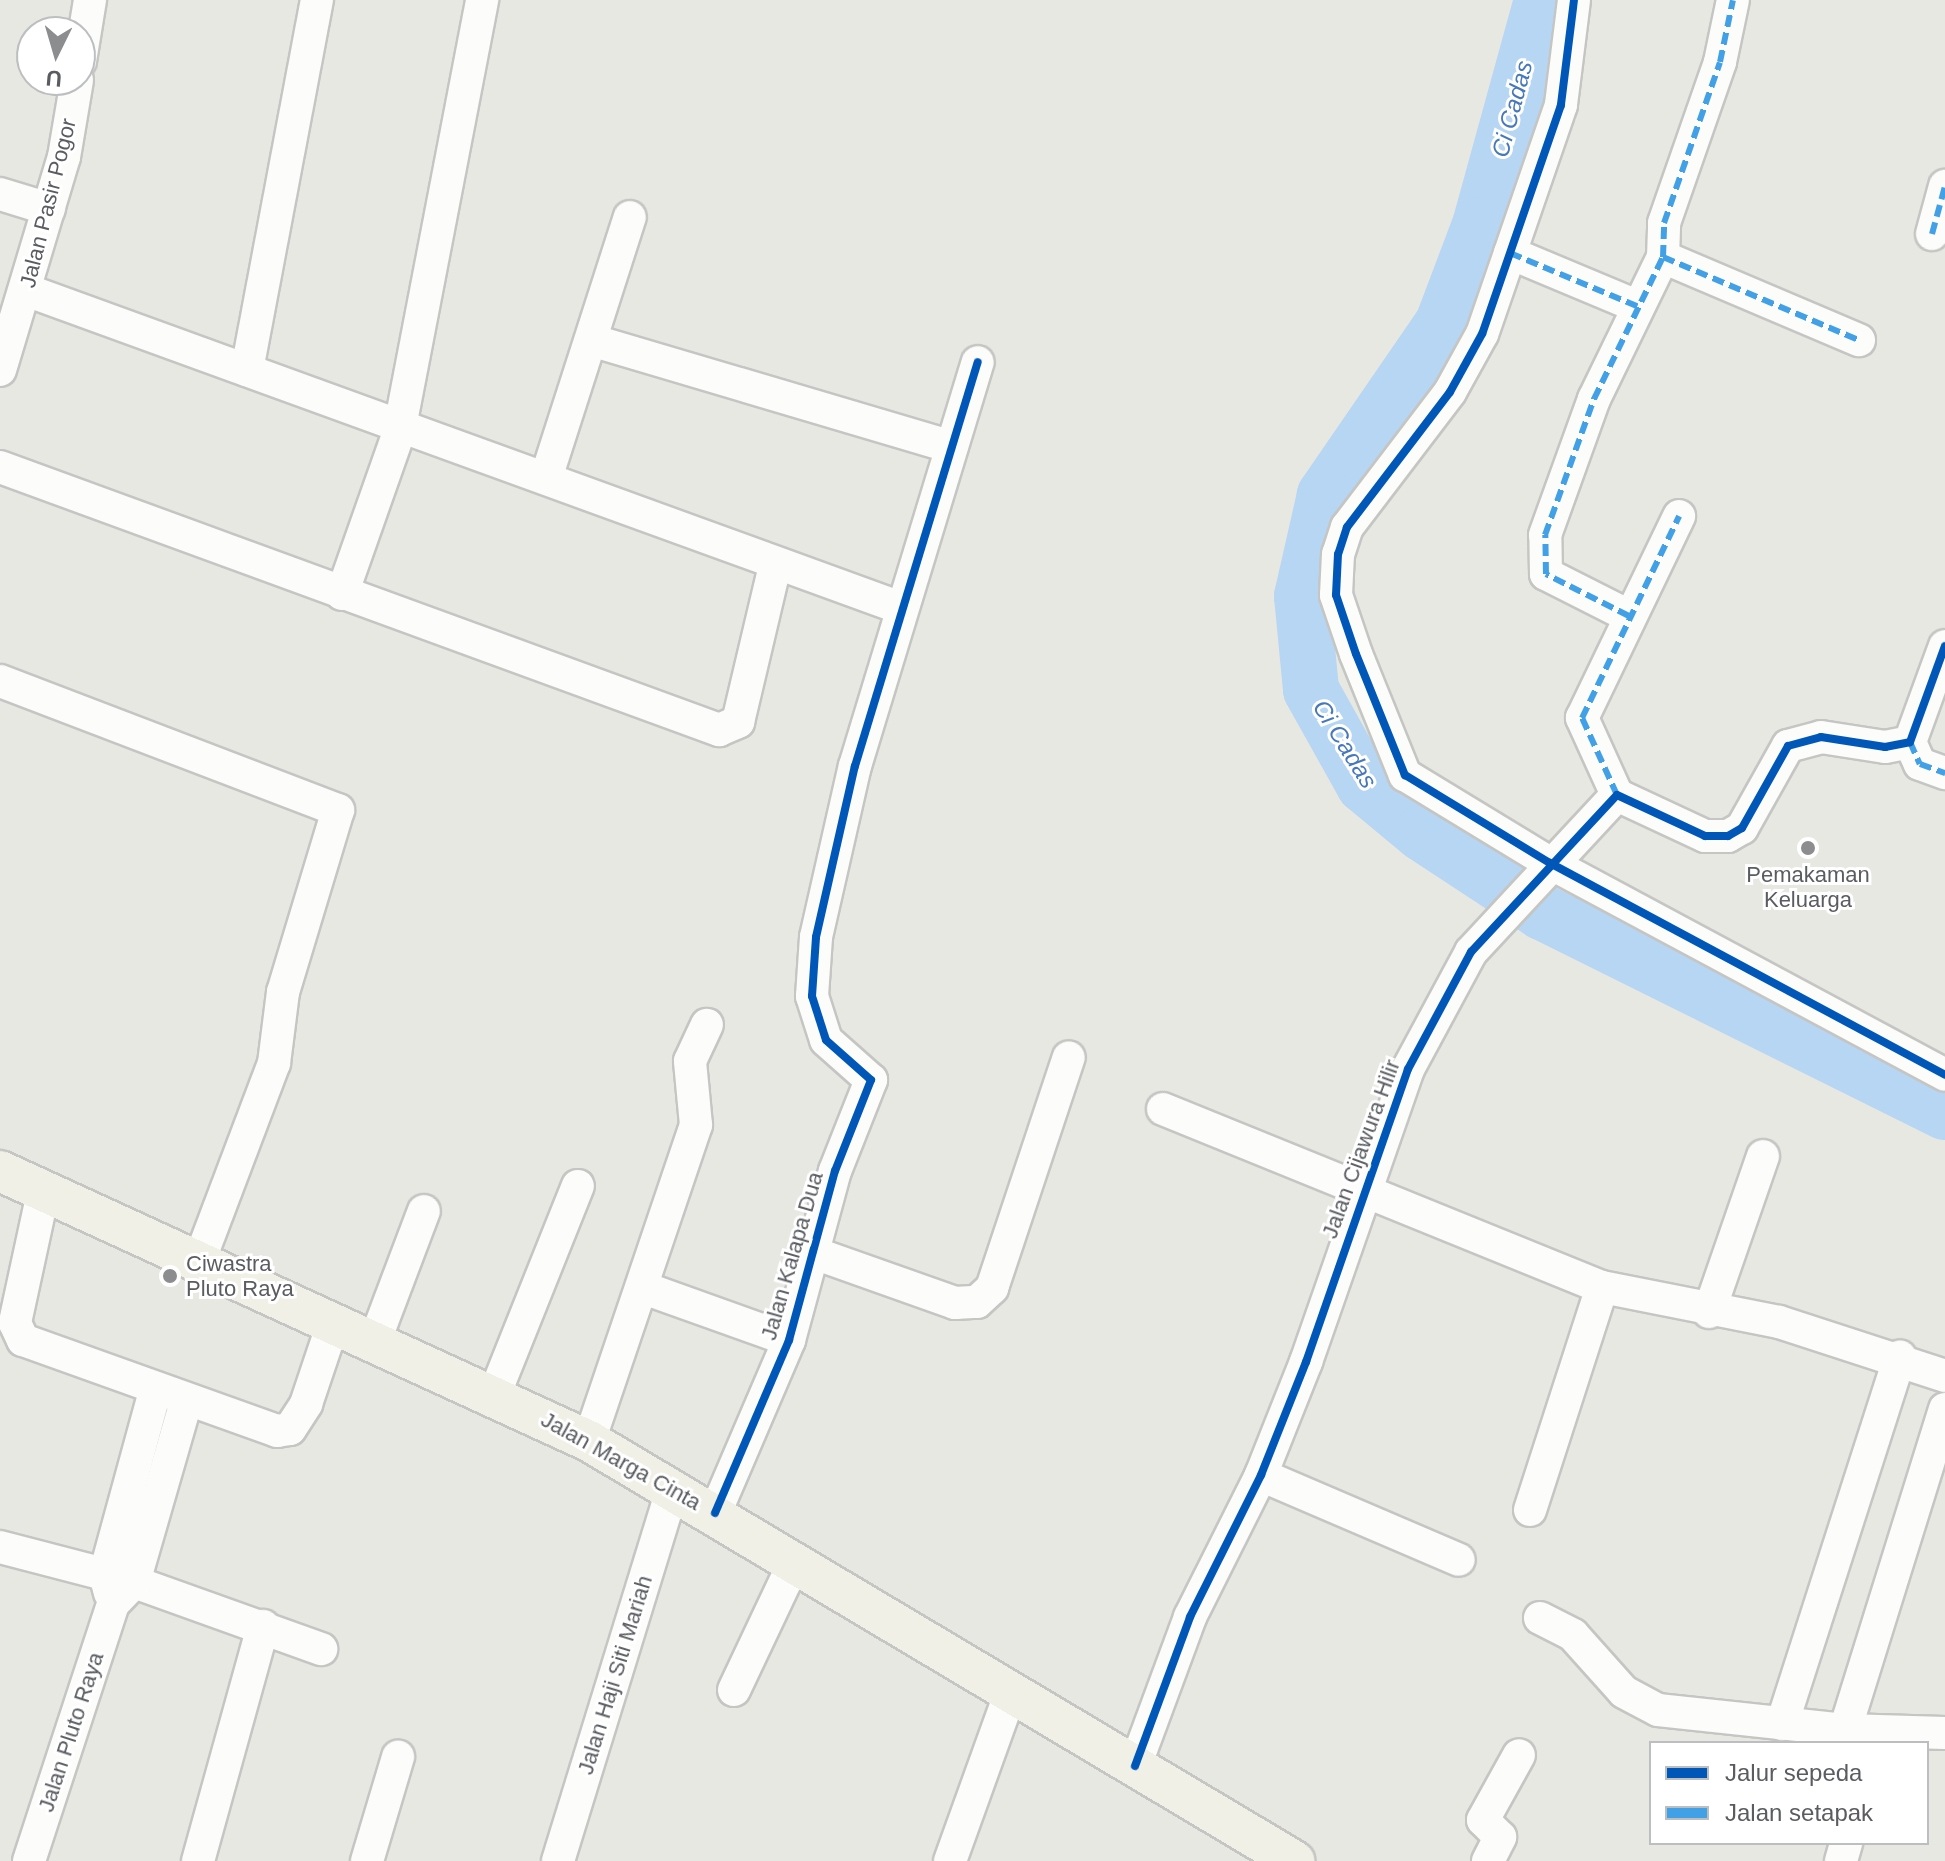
<!DOCTYPE html>
<style>
body{margin:0}
#map{position:relative;width:1945px;height:1861px;overflow:hidden;background:#e8e8e3;font-family:Arial,sans-serif}
div>[style]{position:absolute}
.river>*{height:56px;margin:-28px;padding:0 28px;transform-origin:28px;border-radius:28px;background:#b6d6f3}
.roads{filter:drop-shadow(2px 0 #c5c5c3) drop-shadow(-2px 0 #c5c5c3) drop-shadow(0 2px #c5c5c3) drop-shadow(0 -2px #c5c5c3)}
.minor>*{height:32px;margin:-16px;padding:0 16px;transform-origin:16px;border-radius:16px;background:#fcfcfb}
.major>*{height:40px;margin:-20px;padding:0 20px;transform-origin:20px;border-radius:20px;background:#f0f0e6}
.quiet>*{height:6px;margin-top:-3px;transform-origin:0;background:repeating-linear-gradient(90deg,#42a1e6 0 12px,transparent 0 18px)}
.cycleway>*{height:8px;margin:-4px;padding:0 4px;transform-origin:4px;border-radius:4px;background:#0057b8}
.dots>*{width:22px;height:22px;translate:-50% -50%;box-sizing:border-box;border:4px solid #fff;border-radius:50%}
span{translate:-50% -50%;white-space:nowrap;text-align:center;line-height:1.15;-webkit-text-stroke:6px #fff;paint-order:stroke}
.street-label{font-size:22px;color:#595c60}
.poi-label{font-size:22px;color:#595c60}
.left{translate:0 -50%;text-align:left}
.water-label{font-size:24px;color:#4678bb;font-style:italic}
.legend{position:absolute;left:1649px;top:1741px;width:280px;height:104px;box-sizing:border-box;background:#fff;border:2px solid #bdbebf;margin:0;padding:10px 14px;list-style:none;font-size:24px;color:#595c60}
.legend li{display:flex;align-items:center;gap:16px;height:40px}
.legend b{width:40px;border:2px solid #bdbebf}
.north{position:absolute;left:16px;top:16px;width:80px;height:80px;box-sizing:border-box;background:#fff;border:2px solid #bdbebf;border-radius:50%;rotate:185deg;font-size:22px;font-weight:700;line-height:32px;text-align:center;color:#595c60}
.north::after{content:'';display:block;margin:auto;width:28px;height:36px;background:#8b8d8e;clip-path:polygon(50% 0,100% 100%,50% 72%,0 100%)}
</style>
<div id="map">
<div class="river">
<div style="left:1542px;top:0;width:233px;rotate:105.4deg"></div>
<div style="left:1480px;top:225px;width:105px;rotate:110.7deg"></div>
<div style="left:1443px;top:323px;width:209px;rotate:124.5deg"></div>
<div style="left:1325px;top:495px;width:104px;rotate:102.8deg"></div>
<div style="left:1302px;top:596px;width:94px;rotate:84.5deg"></div>
<div style="left:1311px;top:690px;width:109px;rotate:60.8deg"></div>
<div style="left:1364px;top:785px;width:75px;rotate:39.6deg"></div>
<div style="left:1422px;top:833px;width:144px;rotate:33.4deg"></div>
<div style="left:1542px;top:912px;width:450px;rotate:26.4deg"></div>
</div>
<div class="roads">
<div class="minor">
<div style="left:1574px;top:0;width:106px;rotate:97.1deg"></div>
<div style="left:1561px;top:105px;width:242px;rotate:109deg"></div>
<div style="left:1482px;top:334px;width:66px;rotate:118.9deg"></div>
<div style="left:1450px;top:392px;width:170px;rotate:127.3deg"></div>
<div style="left:1347px;top:527px;width:28px;rotate:108deg"></div>
<div style="left:1338px;top:554px;width:41px;rotate:92.8deg"></div>
<div style="left:1336px;top:595px;width:62px;rotate:71.3deg"></div>
<div style="left:1356px;top:654px;width:131px;rotate:68deg"></div>
<div style="left:1405px;top:775px;width:170px;rotate:31.3deg"></div>
<div style="left:1550px;top:863px;width:448px;rotate:28.2deg"></div>
<div style="left:80px;top:61px;width:62px;rotate:-80.7deg"></div>
<div style="left:0;top:194px;width:51px;rotate:17deg"></div>
<div style="left:1932px;top:234px;width:50px;rotate:-74.8deg"></div>
<div style="left:1510px;top:253px;width:138px;rotate:22.7deg"></div>
<div style="left:1663px;top:257px;width:213px;rotate:23deg"></div>
<div style="left:26px;top:290px;width:931px;rotate:19.97deg"></div>
<div style="left:594px;top:341px;width:373px;rotate:16.5deg"></div>
<div style="left:0;top:370px;width:222px;rotate:-73.3deg"></div>
<div style="left:64px;top:157px;width:78px;rotate:-80.4deg"></div>
<div style="left:247px;top:370px;width:377px;rotate:-79.3deg"></div>
<div style="left:0;top:467px;width:766px;rotate:20.09deg"></div>
<div style="left:719px;top:730px;width:21px;rotate:-23deg"></div>
<div style="left:738px;top:722px;width:161px;rotate:-76.7deg"></div>
<div style="left:546px;top:478px;width:274px;rotate:-72.2deg"></div>
<div style="left:342px;top:594px;width:172px;rotate:-70.6deg"></div>
<div style="left:399px;top:432px;width:440px;rotate:-79.1deg"></div>
<div style="left:1629px;top:616px;width:93px;rotate:-153.2deg"></div>
<div style="left:1546px;top:574px;width:39px;rotate:-91deg"></div>
<div style="left:1545px;top:535px;width:145px;rotate:-70.2deg"></div>
<div style="left:1594px;top:399px;width:158px;rotate:-64.1deg"></div>
<div style="left:1663px;top:257px;width:34px;rotate:-88deg"></div>
<div style="left:1664px;top:223px;width:170px;rotate:-70.8deg"></div>
<div style="left:1720px;top:62px;width:63px;rotate:-78.2deg"></div>
<div style="left:0;top:681px;width:362px;rotate:20.9deg"></div>
<div style="left:338px;top:810px;width:190px;rotate:106.8deg"></div>
<div style="left:283px;top:992px;width:72px;rotate:97.2deg"></div>
<div style="left:274px;top:1063px;width:215px;rotate:110.7deg"></div>
<div style="left:1910px;top:742px;width:24px;rotate:66deg"></div>
<div style="left:1920px;top:764px;width:27px;rotate:20deg"></div>
<div style="left:1617px;top:795px;width:85px;rotate:-114.4deg"></div>
<div style="left:1582px;top:718px;width:224px;rotate:-64.3deg"></div>
<div style="left:1163px;top:1109px;width:474px;rotate:22.1deg"></div>
<div style="left:1602px;top:1287px;width:180px;rotate:11.2deg"></div>
<div style="left:1779px;top:1322px;width:175px;rotate:18deg"></div>
<div style="left:43px;top:1193px;width:133px;rotate:102.2deg"></div>
<div style="left:15px;top:1323px;width:19px;rotate:65deg"></div>
<div style="left:23px;top:1340px;width:270px;rotate:19.7deg"></div>
<div style="left:277px;top:1431px;width:13px;rotate:-9deg"></div>
<div style="left:290px;top:1429px;width:30px;rotate:-57deg"></div>
<div style="left:306px;top:1404px;width:84px;rotate:-71.4deg"></div>
<div style="left:814px;top:1253px;width:150px;rotate:19.5deg"></div>
<div style="left:955px;top:1303px;width:22px;rotate:-3deg"></div>
<div style="left:977px;top:1302px;width:21px;rotate:-43deg"></div>
<div style="left:992px;top:1288px;width:243px;rotate:-71.6deg"></div>
<div style="left:644px;top:1288px;width:154px;rotate:19.7deg"></div>
<div style="left:1709px;top:1312px;width:165px;rotate:-70.9deg"></div>
<div style="left:374px;top:1343px;width:141px;rotate:-69.3deg"></div>
<div style="left:495px;top:1393px;width:223px;rotate:-68.2deg"></div>
<div style="left:1945px;top:1409px;width:336px;rotate:107.3deg"></div>
<div style="left:1845px;top:1730px;width:100px;rotate:1.7deg"></div>
<div style="left:589px;top:1441px;width:334px;rotate:-71.3deg"></div>
<div style="left:696px;top:1125px;width:64px;rotate:-95.4deg"></div>
<div style="left:690px;top:1061px;width:40px;rotate:-65deg"></div>
<div style="left:1261px;top:1475px;width:215px;rotate:23.2deg"></div>
<div style="left:1530px;top:1510px;width:234px;rotate:-72.1deg"></div>
<div style="left:715px;top:1513px;width:188px;rotate:-66.8deg"></div>
<div style="left:789px;top:1340px;width:175px;rotate:-74.8deg"></div>
<div style="left:835px;top:1171px;width:98px;rotate:-68.4deg"></div>
<div style="left:871px;top:1080px;width:60px;rotate:-138.4deg"></div>
<div style="left:826px;top:1040px;width:46px;rotate:-107.7deg"></div>
<div style="left:812px;top:996px;width:59px;rotate:-86.1deg"></div>
<div style="left:816px;top:937px;width:175px;rotate:-77.2deg"></div>
<div style="left:855px;top:766px;width:422px;rotate:-73.1deg"></div>
<div style="left:0;top:1547px;width:138px;rotate:14.6deg"></div>
<div style="left:134px;top:1582px;width:199px;rotate:19.7deg"></div>
<div style="left:110px;top:1593px;width:20px;rotate:-105deg"></div>
<div style="left:105px;top:1574px;width:190px;rotate:-74.7deg"></div>
<div style="left:1540px;top:1618px;width:37px;rotate:27deg"></div>
<div style="left:1573px;top:1635px;width:76px;rotate:48.2deg"></div>
<div style="left:1624px;top:1692px;width:38px;rotate:28deg"></div>
<div style="left:1658px;top:1710px;width:188px;rotate:6.1deg"></div>
<div style="left:734px;top:1690px;width:140px;rotate:-64.7deg"></div>
<div style="left:1782px;top:1724px;width:386px;rotate:-72.2deg"></div>
<div style="left:1135px;top:1766px;width:159px;rotate:-69.7deg"></div>
<div style="left:1190px;top:1617px;width:159px;rotate:-63.4deg"></div>
<div style="left:1261px;top:1475px;width:122px;rotate:-68.3deg"></div>
<div style="left:1306px;top:1362px;width:310px;rotate:-70.8deg"></div>
<div style="left:1408px;top:1069px;width:133px;rotate:-61.7deg"></div>
<div style="left:1471px;top:952px;width:214px;rotate:-47.1deg"></div>
<div style="left:1617px;top:795px;width:97px;rotate:25deg"></div>
<div style="left:1705px;top:836px;width:23px"></div>
<div style="left:1728px;top:836px;width:16px;rotate:-30deg"></div>
<div style="left:1742px;top:828px;width:94px;rotate:-60.7deg"></div>
<div style="left:1788px;top:746px;width:34px;rotate:-15deg"></div>
<div style="left:1821px;top:737px;width:65px;rotate:8.9deg"></div>
<div style="left:1885px;top:747px;width:25px;rotate:-11deg"></div>
<div style="left:1910px;top:742px;width:102px;rotate:-70deg"></div>
<div style="left:29px;top:1861px;width:270px;rotate:-71.9deg"></div>
<div style="left:113px;top:1604px;width:30px;rotate:-46deg"></div>
<div style="left:134px;top:1582px;width:187px;rotate:-73.9deg"></div>
<div style="left:198px;top:1861px;width:244px;rotate:-74.5deg"></div>
<div style="left:367px;top:1861px;width:109px;rotate:-73.4deg"></div>
<div style="left:558px;top:1861px;width:390px;rotate:-72.9deg"></div>
<div style="left:950px;top:1861px;width:177px;rotate:-70.2deg"></div>
<div style="left:1488px;top:1861px;width:27px;rotate:-63deg"></div>
<div style="left:1500px;top:1837px;width:24px;rotate:-135deg"></div>
<div style="left:1483px;top:1820px;width:74px;rotate:-61deg"></div>
<div style="left:1841px;top:1861px;width:19px;rotate:-74deg"></div>
</div>
<div class="major">
<div style="left:0;top:1171px;width:648px;rotate:24.63deg"></div>
<div style="left:589px;top:1441px;width:821px;rotate:30.78deg"></div>
</div>
</div>
<div class="quiet">
<div style="left:1932px;top:234px;width:50px;rotate:-74.8deg"></div>
<div style="left:1510px;top:253px;width:138px;rotate:22.7deg"></div>
<div style="left:1663px;top:257px;width:213px;rotate:23deg"></div>
<div style="left:1629px;top:616px;width:93px;rotate:-153.2deg"></div>
<div style="left:1546px;top:574px;width:39px;rotate:-91deg"></div>
<div style="left:1545px;top:535px;width:145px;rotate:-70.2deg"></div>
<div style="left:1594px;top:399px;width:158px;rotate:-64.1deg"></div>
<div style="left:1663px;top:257px;width:34px;rotate:-88deg"></div>
<div style="left:1664px;top:223px;width:170px;rotate:-70.8deg"></div>
<div style="left:1720px;top:62px;width:63px;rotate:-78.2deg"></div>
<div style="left:1910px;top:742px;width:24px;rotate:66deg"></div>
<div style="left:1920px;top:764px;width:27px;rotate:20deg"></div>
<div style="left:1617px;top:795px;width:85px;rotate:-114.4deg"></div>
<div style="left:1582px;top:718px;width:224px;rotate:-64.3deg"></div>
</div>
<div class="cycleway">
<div style="left:1574px;top:0;width:106px;rotate:97.1deg"></div>
<div style="left:1561px;top:105px;width:242px;rotate:109deg"></div>
<div style="left:1482px;top:334px;width:66px;rotate:118.9deg"></div>
<div style="left:1450px;top:392px;width:170px;rotate:127.3deg"></div>
<div style="left:1347px;top:527px;width:28px;rotate:108deg"></div>
<div style="left:1338px;top:554px;width:41px;rotate:92.8deg"></div>
<div style="left:1336px;top:595px;width:62px;rotate:71.3deg"></div>
<div style="left:1356px;top:654px;width:131px;rotate:68deg"></div>
<div style="left:1405px;top:775px;width:170px;rotate:31.3deg"></div>
<div style="left:1550px;top:863px;width:448px;rotate:28.2deg"></div>
<div style="left:715px;top:1513px;width:188px;rotate:-66.8deg"></div>
<div style="left:789px;top:1340px;width:175px;rotate:-74.8deg"></div>
<div style="left:835px;top:1171px;width:98px;rotate:-68.4deg"></div>
<div style="left:871px;top:1080px;width:60px;rotate:-138.4deg"></div>
<div style="left:826px;top:1040px;width:46px;rotate:-107.7deg"></div>
<div style="left:812px;top:996px;width:59px;rotate:-86.1deg"></div>
<div style="left:816px;top:937px;width:175px;rotate:-77.2deg"></div>
<div style="left:855px;top:766px;width:422px;rotate:-73.1deg"></div>
<div style="left:1135px;top:1766px;width:159px;rotate:-69.7deg"></div>
<div style="left:1190px;top:1617px;width:159px;rotate:-63.4deg"></div>
<div style="left:1261px;top:1475px;width:122px;rotate:-68.3deg"></div>
<div style="left:1306px;top:1362px;width:310px;rotate:-70.8deg"></div>
<div style="left:1408px;top:1069px;width:133px;rotate:-61.7deg"></div>
<div style="left:1471px;top:952px;width:214px;rotate:-47.1deg"></div>
<div style="left:1617px;top:795px;width:97px;rotate:25deg"></div>
<div style="left:1705px;top:836px;width:23px"></div>
<div style="left:1728px;top:836px;width:16px;rotate:-30deg"></div>
<div style="left:1742px;top:828px;width:94px;rotate:-60.7deg"></div>
<div style="left:1788px;top:746px;width:34px;rotate:-15deg"></div>
<div style="left:1821px;top:737px;width:65px;rotate:8.9deg"></div>
<div style="left:1885px;top:747px;width:25px;rotate:-11deg"></div>
<div style="left:1910px;top:742px;width:102px;rotate:-70deg"></div>
</div>
<div class="dots">
<div style="left:1808px;top:848px;background:#8b8d8e"></div>
<div style="left:170px;top:1276px;background:#8b8d8e"></div>
</div>
<div class="street-label">
<span style="left:48px;top:203px;rotate:-76deg">Jalan Pasir Pogor</span>
<span style="left:1361px;top:1149px;rotate:-70deg">Jalan Cijawura Hilir</span>
<span style="left:792px;top:1256px;rotate:-74deg">Jalan Kalapa Dua</span>
<span style="left:621px;top:1461px;rotate:29deg">Jalan Marga Cinta</span>
<span style="left:615px;top:1675px;rotate:-73deg">Jalan Haji Siti Mariah</span>
<span style="left:71px;top:1732px;rotate:-72deg">Jalan Pluto Raya</span>
</div>
<div class="poi-label">
<span style="left:1808px;top:887px">Pemakaman<br>Keluarga</span>
<span class="left" style="left:186px;top:1276px">Ciwastra<br>Pluto Raya</span>
</div>
<div class="water-label">
<span style="left:1512px;top:109px;rotate:-75deg">Ci Cadas</span>
<span style="left:1345px;top:744px;rotate:58deg">Ci Cadas</span>
</div>
<ul class="legend">
<li><b style="height:10px;background:#0057b8"></b>Jalur sepeda</li>
<li><b style="height:10px;background:#42a1e6"></b>Jalan setapak</li>
</ul>
<div class="north">U</div>
</div>
